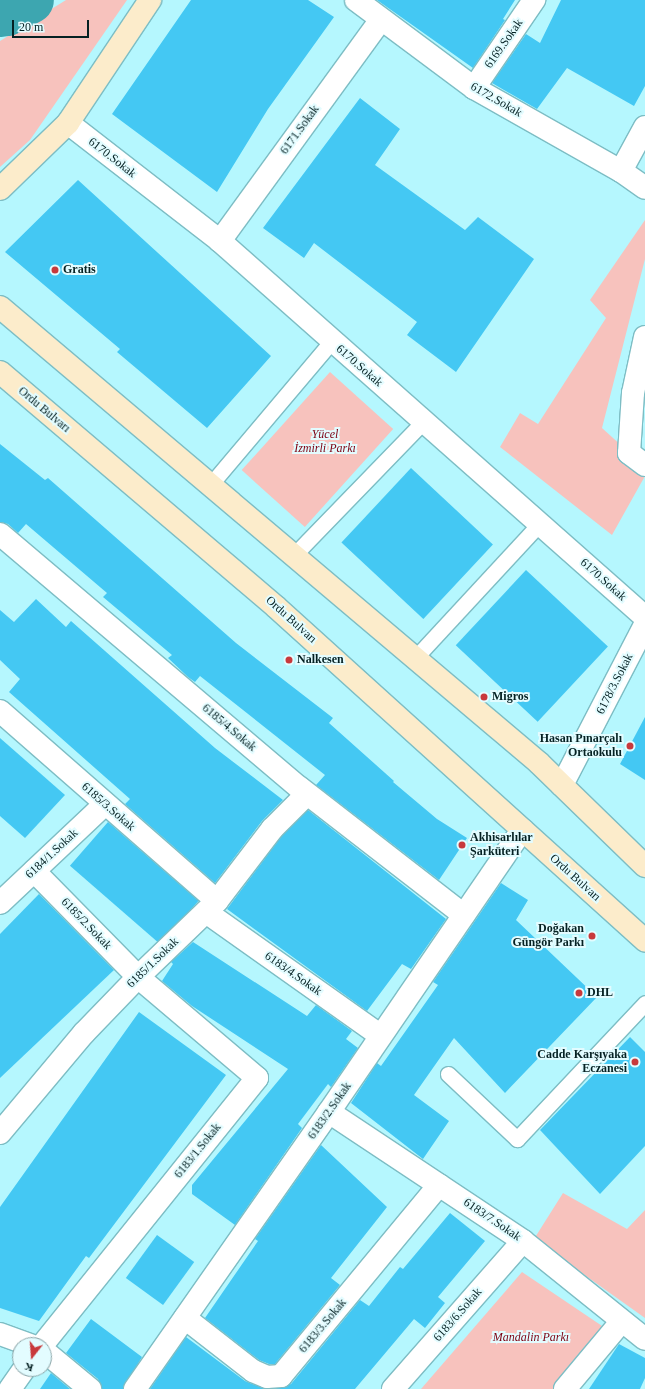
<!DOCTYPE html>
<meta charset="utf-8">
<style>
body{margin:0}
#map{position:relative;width:645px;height:1389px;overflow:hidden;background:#b5f7fe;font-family:"Times New Roman",serif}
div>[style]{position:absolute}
.green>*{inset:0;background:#f7c2bd;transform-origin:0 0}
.river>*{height:46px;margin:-23px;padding:0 23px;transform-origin:23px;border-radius:23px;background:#3da6b0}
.building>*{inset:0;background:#44c8f3;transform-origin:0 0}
.roads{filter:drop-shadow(1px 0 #7dbdc4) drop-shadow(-1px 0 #7dbdc4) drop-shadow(0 1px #7dbdc4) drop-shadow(0 -1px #7dbdc4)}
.lane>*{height:15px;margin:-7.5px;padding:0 7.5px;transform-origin:7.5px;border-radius:7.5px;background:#fff}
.street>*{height:22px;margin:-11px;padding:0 11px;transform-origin:11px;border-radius:11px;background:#fff}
.secondary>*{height:22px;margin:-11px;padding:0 11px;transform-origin:11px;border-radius:11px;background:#fceccb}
.dots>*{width:11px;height:11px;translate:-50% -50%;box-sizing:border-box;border:2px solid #e3fcff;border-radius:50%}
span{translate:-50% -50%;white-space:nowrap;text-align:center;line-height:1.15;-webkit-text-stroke:4px #e3fcff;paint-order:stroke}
.street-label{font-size:12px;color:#052123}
.poi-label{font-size:12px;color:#052123;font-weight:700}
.left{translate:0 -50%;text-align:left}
.right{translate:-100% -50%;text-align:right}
.park-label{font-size:12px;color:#7d0012;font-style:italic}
.north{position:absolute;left:12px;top:1337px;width:40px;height:40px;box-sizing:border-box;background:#e3fcff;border:1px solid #8aa4a7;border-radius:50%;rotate:197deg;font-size:11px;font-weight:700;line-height:16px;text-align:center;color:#052123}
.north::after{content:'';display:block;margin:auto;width:14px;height:18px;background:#c8393c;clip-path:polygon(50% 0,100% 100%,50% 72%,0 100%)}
.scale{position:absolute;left:12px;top:20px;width:77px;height:18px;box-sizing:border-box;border:2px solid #052123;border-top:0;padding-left:5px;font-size:12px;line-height:14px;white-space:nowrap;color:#052123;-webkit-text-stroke:3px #e3fcff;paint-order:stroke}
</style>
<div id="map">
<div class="green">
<div style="clip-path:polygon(66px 0,127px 0,30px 140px,0 167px,0 41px)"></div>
<div style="clip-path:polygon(645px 220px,645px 259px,602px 428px,645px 467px,645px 476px,612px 535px,500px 447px,520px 413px,538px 424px,606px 318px,590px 300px)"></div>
<div style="left:330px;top:372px;width:85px;height:132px;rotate:42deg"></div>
<div style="clip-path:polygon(563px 1193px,627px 1229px,645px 1210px,645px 1318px,534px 1239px)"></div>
<div style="clip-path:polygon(522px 1272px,614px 1334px,569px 1389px,421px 1389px)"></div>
</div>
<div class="river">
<div style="left:0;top:14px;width:7px;rotate:-8deg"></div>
<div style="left:7px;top:13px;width:27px;rotate:-28deg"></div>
</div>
<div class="building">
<div style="clip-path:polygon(191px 0,308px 0,334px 17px,268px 109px,217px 192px,112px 114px)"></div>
<div style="clip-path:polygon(377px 0,515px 0,503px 19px,505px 20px,473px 68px)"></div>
<div style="clip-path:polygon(561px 0,645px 0,645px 86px,634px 106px,567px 68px,537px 109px,492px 83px,526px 34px,540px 43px)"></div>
<div style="clip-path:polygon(360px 98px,400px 129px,375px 165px,465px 230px,478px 217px,534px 259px,456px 372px,407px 335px,417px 322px,314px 243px,304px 258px,263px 228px)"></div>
<div style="clip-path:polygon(78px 180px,271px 356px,207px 428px,117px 352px,120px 349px,5px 252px)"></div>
<div style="clip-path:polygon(0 444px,45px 480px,48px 478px,236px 643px,333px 718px,329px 723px,394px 781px,393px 782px,437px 819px,467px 838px,439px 880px,316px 785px,325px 775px,200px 676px,195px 682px,188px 677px,168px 658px,172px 655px,103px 597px,107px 593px,26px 524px,18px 533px,8px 524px,0 522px)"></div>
<div style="left:411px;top:468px;width:112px;height:102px;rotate:43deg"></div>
<div style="left:526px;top:570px;width:112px;height:103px;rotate:43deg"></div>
<div style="clip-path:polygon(36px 599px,66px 627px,71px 621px,215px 748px,283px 800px,262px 821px,215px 883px,125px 804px,130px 799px,9px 692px,20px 679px,0 660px,0 610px,14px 622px)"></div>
<div style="clip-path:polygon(645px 717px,645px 780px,620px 764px)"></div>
<div style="clip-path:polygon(0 738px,65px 795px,25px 838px,0 816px)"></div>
<div style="clip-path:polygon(308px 810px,446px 919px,411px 969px,402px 964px,367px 1011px,227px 909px,281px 837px)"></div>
<div style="left:108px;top:822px;width:120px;height:58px;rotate:41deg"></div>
<div style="clip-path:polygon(501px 883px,528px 900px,516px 920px,597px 997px,505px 1093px,454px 1038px,414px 1095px,449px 1121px,423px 1159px,351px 1103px,377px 1063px,381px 1066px,438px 985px,433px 982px)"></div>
<div style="clip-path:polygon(39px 894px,114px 970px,0 1078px,0 934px)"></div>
<div style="clip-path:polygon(193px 942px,307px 1016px,316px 1005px,352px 1031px,346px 1039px,358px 1048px,331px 1087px,328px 1084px,298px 1124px,302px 1128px,235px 1225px,192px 1194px,192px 1185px,288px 1069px,192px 1006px,162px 981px,173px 964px,171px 962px)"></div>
<div style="clip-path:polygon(139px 1012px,226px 1075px,89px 1258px,86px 1256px,39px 1321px,0 1308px,0 1207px)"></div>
<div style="clip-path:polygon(630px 1037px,645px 1052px,645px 1146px,600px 1194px,540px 1130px)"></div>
<div style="clip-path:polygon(321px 1145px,387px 1207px,331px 1278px,340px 1285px,275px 1364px,269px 1364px,259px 1360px,205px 1318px,258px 1241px,255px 1239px)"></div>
<div style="clip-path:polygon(450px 1213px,485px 1241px,438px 1297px,445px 1303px,425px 1328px,414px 1319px,355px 1389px,274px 1389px,291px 1384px,360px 1300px,369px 1306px,400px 1267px,403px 1269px)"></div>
<div style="left:157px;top:1235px;width:46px;height:53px;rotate:36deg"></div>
<div style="clip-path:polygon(91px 1319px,142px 1357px,123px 1389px,102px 1389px,98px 1379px,66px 1353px)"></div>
<div style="clip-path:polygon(186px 1337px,245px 1381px,265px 1389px,150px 1389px)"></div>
<div style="clip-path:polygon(619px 1344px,645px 1358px,645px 1378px,640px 1389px,589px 1389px)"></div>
<div style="clip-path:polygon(51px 1373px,70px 1389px,40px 1389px)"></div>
</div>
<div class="roads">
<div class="lane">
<div style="left:211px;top:484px;width:186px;rotate:-49.8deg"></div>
<div style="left:295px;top:554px;width:184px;rotate:-45.9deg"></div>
<div style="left:416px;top:657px;width:183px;rotate:-47.2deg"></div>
<div style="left:448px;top:1074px;width:95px;rotate:43.3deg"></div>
<div style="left:517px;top:1139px;width:187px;rotate:-46.7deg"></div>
</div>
<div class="street">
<div style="left:356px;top:0;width:147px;rotate:36.7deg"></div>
<div style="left:474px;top:88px;width:169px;rotate:29.5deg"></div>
<div style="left:621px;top:171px;width:29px;rotate:35deg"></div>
<div style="left:474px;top:88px;width:107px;rotate:-55.7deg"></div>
<div style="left:68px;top:123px;width:192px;rotate:37.8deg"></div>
<div style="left:220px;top:241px;width:567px;rotate:41.5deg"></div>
<div style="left:621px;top:171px;width:50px;rotate:-61.4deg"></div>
<div style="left:220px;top:241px;width:274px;rotate:-54deg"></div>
<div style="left:645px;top:337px;width:57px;rotate:102.1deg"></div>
<div style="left:633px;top:393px;width:60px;rotate:93.8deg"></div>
<div style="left:629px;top:453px;width:20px;rotate:37deg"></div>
<div style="left:0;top:534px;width:393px;rotate:40.3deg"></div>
<div style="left:300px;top:788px;width:207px;rotate:37.8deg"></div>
<div style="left:0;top:711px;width:288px;rotate:41.2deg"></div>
<div style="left:562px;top:785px;width:180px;rotate:-62.6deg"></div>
<div style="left:34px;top:871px;width:148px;rotate:45.5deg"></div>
<div style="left:138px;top:977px;width:156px;rotate:40.3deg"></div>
<div style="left:257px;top:1078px;width:343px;rotate:128.8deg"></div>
<div style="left:0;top:903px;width:144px;rotate:-43.3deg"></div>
<div style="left:206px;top:912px;width:214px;rotate:35.3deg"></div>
<div style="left:329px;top:1112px;width:233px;rotate:33.6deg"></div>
<div style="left:523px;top:1241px;width:156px;rotate:38.8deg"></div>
<div style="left:0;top:1133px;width:131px;rotate:-50deg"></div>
<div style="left:84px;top:1033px;width:78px;rotate:-46deg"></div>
<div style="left:138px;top:977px;width:110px;rotate:-43.9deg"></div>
<div style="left:217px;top:901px;width:91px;rotate:-52.6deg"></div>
<div style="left:272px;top:829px;width:49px;rotate:-45deg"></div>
<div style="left:185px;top:1318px;width:86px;rotate:37.9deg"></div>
<div style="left:253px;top:1371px;width:15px;rotate:23deg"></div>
<div style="left:267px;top:1377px;width:14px;rotate:-4deg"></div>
<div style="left:281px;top:1376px;width:248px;rotate:-50.4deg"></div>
<div style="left:0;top:1334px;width:33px;rotate:20deg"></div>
<div style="left:44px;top:1351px;width:60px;rotate:39.6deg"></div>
<div style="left:10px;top:1389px;width:24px;rotate:-55deg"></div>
<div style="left:135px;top:1389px;width:338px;rotate:-55deg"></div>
<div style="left:329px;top:1112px;width:342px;rotate:-55.6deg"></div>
<div style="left:393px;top:1389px;width:197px;rotate:-48.7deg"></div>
<div style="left:565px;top:1389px;width:87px;rotate:-50.1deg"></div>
</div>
<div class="secondary">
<div style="left:0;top:189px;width:95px;rotate:-44.1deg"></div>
<div style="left:68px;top:123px;width:148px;rotate:-56.3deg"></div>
<div style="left:0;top:307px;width:706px;rotate:40.23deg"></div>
<div style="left:539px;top:763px;width:148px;rotate:44.2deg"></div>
<div style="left:0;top:372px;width:362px;rotate:40.4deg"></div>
<div style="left:276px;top:607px;width:498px;rotate:42.1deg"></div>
</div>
</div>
<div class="dots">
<div style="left:55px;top:270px;background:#c8393c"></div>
<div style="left:289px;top:660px;background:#c8393c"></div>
<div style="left:484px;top:697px;background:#c8393c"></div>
<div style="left:630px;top:746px;background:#c8393c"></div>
<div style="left:462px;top:845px;background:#c8393c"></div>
<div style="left:592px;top:936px;background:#c8393c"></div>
<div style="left:579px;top:993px;background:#c8393c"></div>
<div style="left:635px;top:1062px;background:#c8393c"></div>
</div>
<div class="street-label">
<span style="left:504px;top:44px;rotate:-55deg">6169.Sokak</span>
<span style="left:496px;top:100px;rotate:30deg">6172.Sokak</span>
<span style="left:300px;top:130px;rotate:-54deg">6171.Sokak</span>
<span style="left:112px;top:158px;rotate:38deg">6170.Sokak</span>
<span style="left:359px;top:366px;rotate:41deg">6170.Sokak</span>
<span style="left:44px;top:410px;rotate:40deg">Ordu Bulvarı</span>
<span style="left:603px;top:580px;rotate:42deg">6170.Sokak</span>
<span style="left:291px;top:620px;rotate:42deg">Ordu Bulvarı</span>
<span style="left:615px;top:684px;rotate:-63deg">6178/3.Sokak</span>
<span style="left:229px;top:728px;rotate:40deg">6185/4.Sokak</span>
<span style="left:108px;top:807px;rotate:41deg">6185/3.Sokak</span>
<span style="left:52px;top:854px;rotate:-43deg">6184/1.Sokak</span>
<span style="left:575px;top:878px;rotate:42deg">Ordu Bulvarı</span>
<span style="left:86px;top:924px;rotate:46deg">6185/2.Sokak</span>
<span style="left:153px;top:963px;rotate:-44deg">6185/1.Sokak</span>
<span style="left:293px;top:974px;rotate:35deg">6183/4.Sokak</span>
<span style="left:330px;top:1111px;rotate:-55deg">6183/2.Sokak</span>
<span style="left:198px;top:1151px;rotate:-51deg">6183/1.Sokak</span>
<span style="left:492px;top:1220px;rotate:34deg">6183/7.Sokak</span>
<span style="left:458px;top:1315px;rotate:-49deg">6183/6.Sokak</span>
<span style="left:323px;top:1326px;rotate:-50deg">6183/3.Sokak</span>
</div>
<div class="poi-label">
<span class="left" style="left:63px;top:270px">Gratis</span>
<span class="left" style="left:297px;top:660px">Nalkesen</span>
<span class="left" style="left:492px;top:697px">Migros</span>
<span class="right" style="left:622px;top:746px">Hasan Pınarçalı<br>Ortaokulu</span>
<span class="left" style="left:470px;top:845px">Akhisarlılar<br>Şarküteri</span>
<span class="right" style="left:584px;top:936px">Doğakan<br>Güngör Parkı</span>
<span class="left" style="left:587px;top:993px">DHL</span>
<span class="right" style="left:627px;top:1062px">Cadde Karşıyaka<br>Eczanesi</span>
</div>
<div class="park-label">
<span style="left:325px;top:442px">Yücel<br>İzmirli Parkı</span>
<span style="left:531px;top:1338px">Mandalin Parkı</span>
</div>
<div class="north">K</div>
<div class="scale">20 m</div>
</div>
